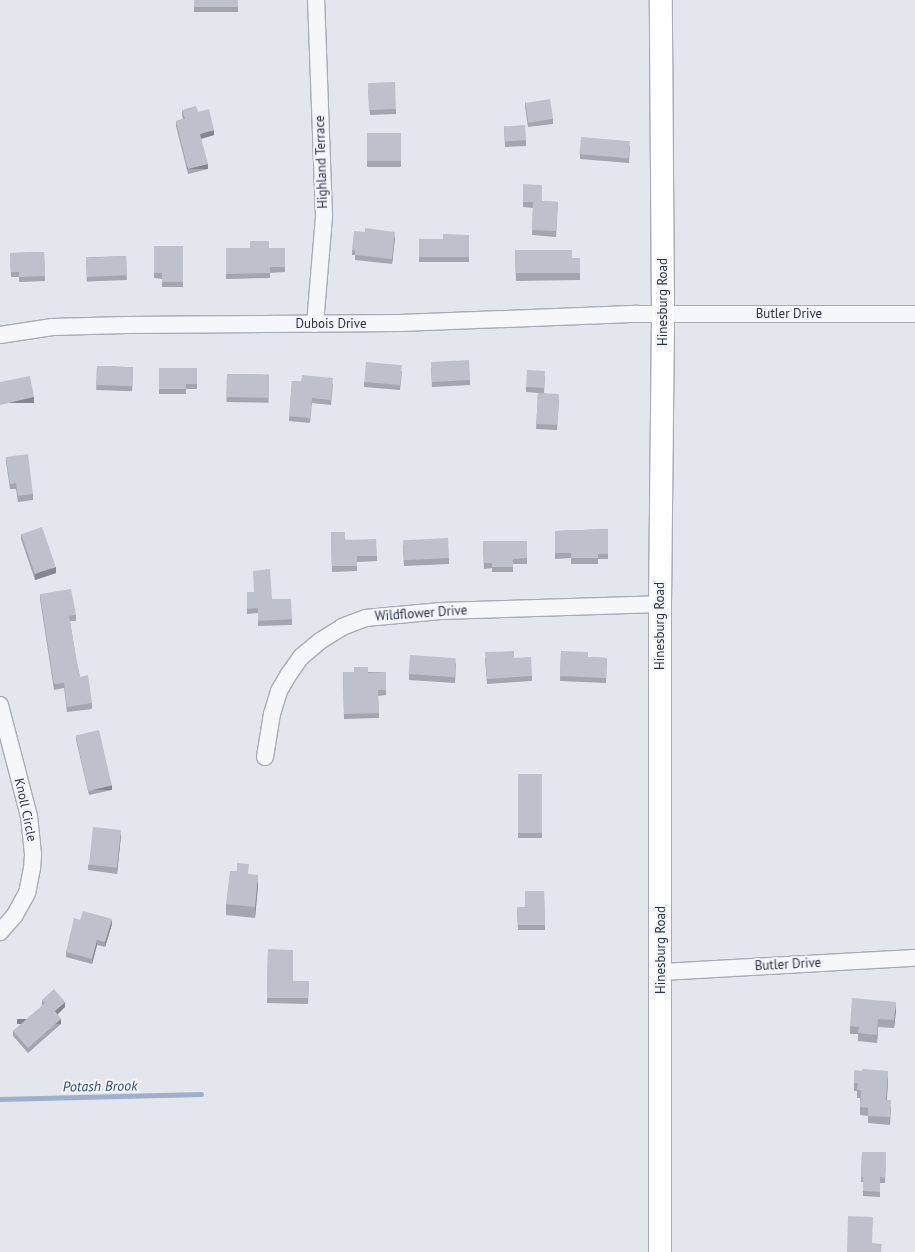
<!DOCTYPE html>
<style>
body{margin:0}
#map{position:relative;width:915px;height:1252px;overflow:hidden;background:#e3e6ec;font-family:"PT Sans",sans-serif}
div>[style]{position:absolute}
.stream>*{height:4.5px;margin:-2.25px;padding:0 2.25px;transform-origin:2.25px;border-radius:2.25px;background:#9db0cd}
.roads{filter:drop-shadow(1px 0 #a8acb7) drop-shadow(-1px 0 #a8acb7) drop-shadow(0 1px #a8acb7) drop-shadow(0 -1px #a8acb7)}
.street>*{height:16px;margin:-8px;padding:0 8px;transform-origin:8px;border-radius:8px;background:#f6f7fa}
.primary>*{height:22px;margin:-11px;padding:0 11px;transform-origin:11px;border-radius:11px;background:#fff}
.wall>*{inset:0;background:#a3a6af;transform-origin:0 0}
.shaded-wall>*{inset:0;background:#84878f;transform-origin:0 0}
.building>*{inset:0;background:#bdc1cc;transform-origin:0 0}
span{translate:-50% -50%;white-space:nowrap;text-align:center;line-height:1.15;-webkit-text-stroke:4px #f3f5f9;paint-order:stroke}
.street-label{font-size:13px;color:#2a3245}
.water-label{font-size:14px;color:#324d7b;font-style:italic}
</style>
<div id="map">
<div class="stream">
<div style="left:0;top:1099px;width:201px;rotate:-1.4deg"></div>
</div>
<div class="roads">
<div class="street">
<div style="left:315px;top:324px;width:108px;rotate:-85.2deg"></div>
<div style="left:324px;top:216px;width:216px;rotate:-92.1deg"></div>
<div style="left:0;top:335px;width:53px;rotate:-8.7deg"></div>
<div style="left:52px;top:327px;width:75px;rotate:-1.5deg"></div>
<div style="left:127px;top:325px;width:273px;rotate:-0.4deg"></div>
<div style="left:400px;top:323px;width:238px;rotate:-2.2deg"></div>
<div style="left:638px;top:314px;width:277px"></div>
<div style="left:0;top:705px;width:115px;rotate:75.4deg"></div>
<div style="left:29px;top:816px;width:39px;rotate:84deg"></div>
<div style="left:33px;top:855px;width:13px;rotate:94deg"></div>
<div style="left:32px;top:868px;width:25px;rotate:101deg"></div>
<div style="left:27px;top:893px;width:25px;rotate:119deg"></div>
<div style="left:15px;top:915px;width:23px;rotate:131deg"></div>
<div style="left:265px;top:757px;width:44px;rotate:-80.8deg"></div>
<div style="left:272px;top:714px;width:24px;rotate:-73deg"></div>
<div style="left:279px;top:691px;width:20px;rotate:-60deg"></div>
<div style="left:289px;top:674px;width:21px;rotate:-55deg"></div>
<div style="left:301px;top:657px;width:25px;rotate:-40deg"></div>
<div style="left:320px;top:641px;width:26px;rotate:-32deg"></div>
<div style="left:342px;top:627px;width:26px;rotate:-21deg"></div>
<div style="left:366px;top:618px;width:75px;rotate:-5.3deg"></div>
<div style="left:441px;top:611px;width:219px;rotate:-1.8deg"></div>
<div style="left:661px;top:972px;width:254px;rotate:-3.2deg"></div>
</div>
<div class="primary">
<div style="left:660px;top:1252px;width:648px;rotate:-90deg"></div>
<div style="left:660px;top:604px;width:289px;rotate:-89.4deg"></div>
<div style="left:663px;top:315px;width:315px;rotate:-90.4deg"></div>
</div>
</div>
<div class="wall">
<div style="left:194px;top:0;width:44px;height:12px"></div>
<div style="clip-path:polygon(368px 89px,396px 109px,396px 114px,370px 115px)"></div>
<div style="clip-path:polygon(525px 102px,553px 119px,553px 124px,528px 127px,525px 107px)"></div>
<div style="clip-path:polygon(182px 110px,198px 112px,214px 135px,201px 139px,208px 169px,188px 174px,176px 126px,176px 121px,183px 119px,182px 115px)"></div>
<div style="clip-path:polygon(504px 126px,526px 140px,526px 146px,505px 147px)"></div>
<div style="left:367px;top:133px;width:34px;height:34px"></div>
<div style="clip-path:polygon(630px 146px,629px 163px,580px 159px,580px 154px)"></div>
<div style="clip-path:polygon(523px 184px,542px 201px,558px 202px,556px 237px,532px 235px,533px 208px,523px 207px)"></div>
<div style="clip-path:polygon(469px 235px,469px 262px,419px 262px,419px 239px,443px 239px)"></div>
<div style="clip-path:polygon(395px 237px,392px 264px,355px 260px,355px 255px,352px 255px,352px 250px)"></div>
<div style="clip-path:polygon(154px 246px,183px 246px,183px 287px,162px 287px,162px 279px,154px 278px)"></div>
<div style="clip-path:polygon(226px 248px,285px 248px,285px 272px,270px 273px,270px 278px,226px 279px)"></div>
<div style="clip-path:polygon(515px 250px,572px 258px,580px 258px,580px 280px,516px 281px)"></div>
<div style="clip-path:polygon(44px 252px,45px 281px,19px 282px,19px 277px,11px 277px,10px 253px)"></div>
<div style="left:126px;top:256px;width:24px;height:40px;rotate:88deg"></div>
<div style="left:97px;top:366px;width:36px;height:24px;rotate:2deg"></div>
<div style="clip-path:polygon(159px 368px,197px 368px,197px 389px,186px 389px,186px 394px,159px 394px)"></div>
<div style="clip-path:polygon(431px 368px,470px 380px,470px 385px,432px 387px)"></div>
<div style="clip-path:polygon(402px 371px,400px 390px,364px 387px,364px 382px)"></div>
<div style="left:227px;top:374px;width:42px;height:28px;rotate:1deg"></div>
<div style="clip-path:polygon(545px 376px,544px 393px,559px 400px,557px 430px,536px 429px,538px 393px,526px 392px,526px 387px)"></div>
<div style="clip-path:polygon(292px 381px,333px 384px,331px 405px,312px 403px,310px 423px,289px 421px)"></div>
<div style="clip-path:polygon(6px 457px,33px 494px,33px 500px,18px 502px,16px 489px,10px 489px,6px 462px)"></div>
<div style="clip-path:polygon(608px 529px,608px 559px,598px 559px,598px 564px,571px 564px,571px 558px,555px 559px,555px 531px)"></div>
<div style="clip-path:polygon(331px 532px,377px 556px,377px 561px,357px 562px,357px 571px,332px 572px)"></div>
<div style="clip-path:polygon(21px 534px,56px 573px,35px 580px,21px 539px)"></div>
<div style="clip-path:polygon(483px 541px,527px 541px,527px 564px,513px 564px,513px 572px,492px 572px,492px 568px,484px 569px)"></div>
<div style="clip-path:polygon(403px 545px,449px 558px,449px 564px,404px 566px)"></div>
<div style="clip-path:polygon(247px 592px,272px 599px,292px 619px,292px 625px,258px 626px,258px 613px,247px 614px)"></div>
<div style="clip-path:polygon(40px 594px,76px 615px,76px 621px,70px 621px,76px 658px,80px 677px,92px 703px,92px 709px,67px 712px,64px 688px,54px 690px,40px 599px)"></div>
<div style="clip-path:polygon(561px 651px,588px 657px,607px 658px,606px 683px,560px 681px)"></div>
<div style="clip-path:polygon(485px 658px,514px 658px,532px 676px,532px 681px,487px 684px)"></div>
<div style="clip-path:polygon(456px 663px,455px 683px,409px 680px,409px 674px)"></div>
<div style="clip-path:polygon(343px 672px,386px 672px,386px 695px,378px 696px,379px 718px,344px 719px)"></div>
<div style="clip-path:polygon(76px 735px,112px 790px,89px 795px,76px 740px)"></div>
<div style="left:518px;top:774px;width:24px;height:64px"></div>
<div style="clip-path:polygon(121px 835px,117px 874px,88px 870px,88px 865px)"></div>
<div style="clip-path:polygon(249px 874px,258px 885px,255px 918px,226px 915px,226px 904px)"></div>
<div style="clip-path:polygon(544px 891px,545px 930px,518px 930px,517px 907px,525px 907px)"></div>
<div style="clip-path:polygon(80px 920px,112px 924px,105px 947px,97px 945px,92px 964px,66px 957px,66px 952px)"></div>
<div style="clip-path:polygon(268px 949px,293px 981px,309px 981px,308px 1004px,267px 1003px)"></div>
<div style="clip-path:polygon(42px 1000px,65px 1007px,57px 1014px,61px 1024px,28px 1053px,13px 1036px,13px 1031px,42px 1006px)"></div>
<div style="clip-path:polygon(896px 1010px,894px 1028px,878px 1027px,877px 1043px,858px 1041px,858px 1034px,850px 1034px,850px 1026px)"></div>
<div style="clip-path:polygon(888px 1079px,887px 1100px,891px 1108px,890px 1125px,868px 1123px,868px 1116px,860px 1115px,860px 1098px,857px 1098px,857px 1091px,854px 1091px,854px 1083px)"></div>
<div style="clip-path:polygon(862px 1152px,886px 1152px,885px 1183px,880px 1183px,880px 1197px,863px 1196px,863px 1182px,861px 1182px)"></div>
</div>
<div class="shaded-wall">
<div style="clip-path:polygon(214px 130px,214px 135px,200px 139px,200px 134px)"></div>
<div style="left:208px;top:164px;width:5px;height:21px;rotate:90deg"></div>
<div style="clip-path:polygon(395px 232px,395px 237px,392px 264px,392px 259px)"></div>
<div style="left:34px;top:397px;width:6px;height:35px;rotate:90deg"></div>
<div style="clip-path:polygon(56px 567px,56px 573px,35px 580px,35px 574px)"></div>
<div style="left:112px;top:785px;width:5px;height:24px;rotate:90deg"></div>
<div style="clip-path:polygon(121px 830px,121px 835px,117px 874px,117px 868px)"></div>
<div style="clip-path:polygon(258px 875px,258px 885px,255px 918px,255px 907px)"></div>
<div style="clip-path:polygon(112px 919px,112px 924px,105px 947px,105px 942px)"></div>
<div style="clip-path:polygon(97px 940px,97px 945px,92px 964px,92px 959px)"></div>
<div style="clip-path:polygon(65px 1002px,65px 1007px,55px 1017px,55px 1011px)"></div>
<div style="clip-path:polygon(896px 1002px,896px 1010px,894px 1028px,894px 1020px)"></div>
<div style="left:61px;top:1019px;width:5px;height:44px;rotate:90deg"></div>
<div style="clip-path:polygon(878px 1019px,878px 1027px,877px 1043px,877px 1035px)"></div>
<div style="clip-path:polygon(888px 1071px,888px 1079px,886px 1108px,886px 1100px)"></div>
</div>
<div class="building">
<div style="left:194px;top:0;width:44px;height:7px"></div>
<div style="left:395px;top:82px;width:27px;height:27px;rotate:88deg"></div>
<div style="left:550px;top:99px;width:20px;height:25px;rotate:81deg"></div>
<div style="clip-path:polygon(196px 106px,198px 112px,209px 109px,214px 130px,200px 134px,208px 164px,188px 169px,176px 121px,185px 119px,182px 110px)"></div>
<div style="left:525px;top:125px;width:15px;height:21px;rotate:86deg"></div>
<div style="left:367px;top:133px;width:34px;height:28px"></div>
<div style="left:581px;top:137px;width:49px;height:17px;rotate:5deg"></div>
<div style="clip-path:polygon(523px 184px,542px 185px,542px 201px,558px 202px,556px 231px,532px 230px,533px 202px,523px 202px)"></div>
<div style="clip-path:polygon(365px 228px,395px 232px,392px 259px,355px 255px,355px 250px,352px 250px,354px 231px,365px 232px)"></div>
<div style="clip-path:polygon(443px 234px,469px 235px,469px 257px,419px 257px,419px 239px,443px 239px)"></div>
<div style="clip-path:polygon(250px 241px,269px 241px,269px 248px,285px 248px,285px 267px,270px 267px,270px 273px,226px 274px,226px 248px,250px 248px)"></div>
<div style="clip-path:polygon(154px 246px,183px 246px,183px 282px,162px 282px,162px 273px,154px 273px)"></div>
<div style="clip-path:polygon(515px 250px,572px 250px,572px 258px,580px 258px,580px 273px,516px 273px)"></div>
<div style="clip-path:polygon(44px 252px,45px 276px,19px 277px,19px 272px,11px 272px,10px 253px)"></div>
<div style="left:126px;top:256px;width:19px;height:40px;rotate:87deg"></div>
<div style="left:469px;top:360px;width:20px;height:38px;rotate:87deg"></div>
<div style="left:366px;top:362px;width:36px;height:20px;rotate:5deg"></div>
<div style="left:97px;top:366px;width:36px;height:19px;rotate:2deg"></div>
<div style="clip-path:polygon(159px 368px,197px 368px,197px 384px,186px 384px,186px 389px,159px 389px)"></div>
<div style="left:527px;top:370px;width:18px;height:17px;rotate:3deg"></div>
<div style="left:227px;top:374px;width:42px;height:23px;rotate:1deg"></div>
<div style="clip-path:polygon(302px 375px,333px 378px,331px 400px,312px 398px,310px 418px,289px 416px,292px 381px,301px 382px)"></div>
<div style="clip-path:polygon(30px 376px,34px 397px,0 405px,0 382px)"></div>
<div style="left:538px;top:393px;width:21px;height:31px;rotate:3deg"></div>
<div style="clip-path:polygon(28px 454px,33px 494px,18px 496px,16px 483px,10px 484px,6px 457px)"></div>
<div style="left:42px;top:527px;width:42px;height:22px;rotate:71deg"></div>
<div style="clip-path:polygon(608px 529px,608px 554px,598px 554px,598px 558px,571px 558px,571px 553px,555px 553px,555px 531px)"></div>
<div style="clip-path:polygon(331px 532px,345px 532px,345px 540px,376px 539px,377px 556px,357px 556px,357px 566px,332px 566px)"></div>
<div style="left:448px;top:538px;width:20px;height:45px;rotate:87deg"></div>
<div style="clip-path:polygon(483px 541px,527px 541px,527px 558px,513px 559px,513px 567px,492px 567px,492px 563px,484px 563px)"></div>
<div style="clip-path:polygon(270px 569px,272px 599px,291px 599px,292px 619px,258px 621px,258px 608px,247px 609px,247px 592px,254px 592px,253px 571px)"></div>
<div style="clip-path:polygon(71px 589px,76px 615px,69px 616px,76px 658px,80px 677px,88px 675px,92px 703px,67px 707px,64px 683px,54px 684px,40px 594px)"></div>
<div style="clip-path:polygon(514px 651px,514px 658px,531px 657px,532px 676px,487px 679px,485px 652px)"></div>
<div style="clip-path:polygon(561px 651px,588px 652px,588px 657px,607px 658px,606px 678px,560px 676px)"></div>
<div style="left:410px;top:655px;width:46px;height:19px;rotate:4deg"></div>
<div style="clip-path:polygon(354px 667px,368px 667px,368px 673px,386px 672px,386px 690px,378px 690px,379px 713px,344px 714px,343px 672px,354px 672px)"></div>
<div style="left:99px;top:730px;width:57px;height:24px;rotate:77deg"></div>
<div style="left:518px;top:774px;width:24px;height:59px"></div>
<div style="left:93px;top:827px;width:28px;height:38px;rotate:6deg"></div>
<div style="clip-path:polygon(237px 863px,249px 864px,248px 874px,258px 875px,255px 907px,226px 904px,230px 871px,237px 871px)"></div>
<div style="clip-path:polygon(525px 891px,544px 891px,545px 925px,518px 925px,517px 907px,525px 907px)"></div>
<div style="clip-path:polygon(83px 911px,112px 919px,105px 942px,97px 940px,92px 959px,66px 952px,74px 918px,80px 920px)"></div>
<div style="clip-path:polygon(268px 949px,293px 950px,293px 981px,309px 981px,308px 998px,267px 998px)"></div>
<div style="clip-path:polygon(54px 989px,65px 1002px,55px 1011px,61px 1019px,28px 1048px,13px 1031px,45px 1003px,42px 1000px)"></div>
<div style="clip-path:polygon(852px 998px,896px 1002px,894px 1020px,878px 1019px,877px 1035px,858px 1033px,859px 1027px,850px 1026px)"></div>
<div style="clip-path:polygon(862px 1069px,888px 1071px,886px 1100px,891px 1100px,890px 1117px,868px 1116px,868px 1108px,860px 1107px,861px 1090px,857px 1090px,858px 1083px,854px 1083px,854px 1070px,862px 1071px)"></div>
<div style="clip-path:polygon(862px 1152px,886px 1152px,885px 1178px,880px 1177px,880px 1192px,863px 1191px,863px 1177px,861px 1177px)"></div>
<div style="clip-path:polygon(848px 1216px,873px 1217px,872px 1243px,882px 1244px,881px 1252px,847px 1252px)"></div>
</div>
<div class="street-label">
<span style="left:322px;top:162px;rotate:-92deg">Highland Terrace</span>
<span style="left:663px;top:302px;rotate:-90deg">Hinesburg Road</span>
<span style="left:789px;top:314px">Butler Drive</span>
<span style="left:331px;top:324px">Dubois Drive</span>
<span style="left:421px;top:614px;rotate:-4deg">Wildflower Drive</span>
<span style="left:660px;top:626px;rotate:-90deg">Hinesburg Road</span>
<span style="left:25px;top:810px;rotate:78deg">Knoll Circle</span>
<span style="left:661px;top:950px;rotate:-90deg">Hinesburg Road</span>
<span style="left:788px;top:965px;rotate:-3deg">Butler Drive</span>
</div>
<div class="water-label">
<span style="left:100px;top:1086px;rotate:-1deg">Potash Brook</span>
</div>
</div>
